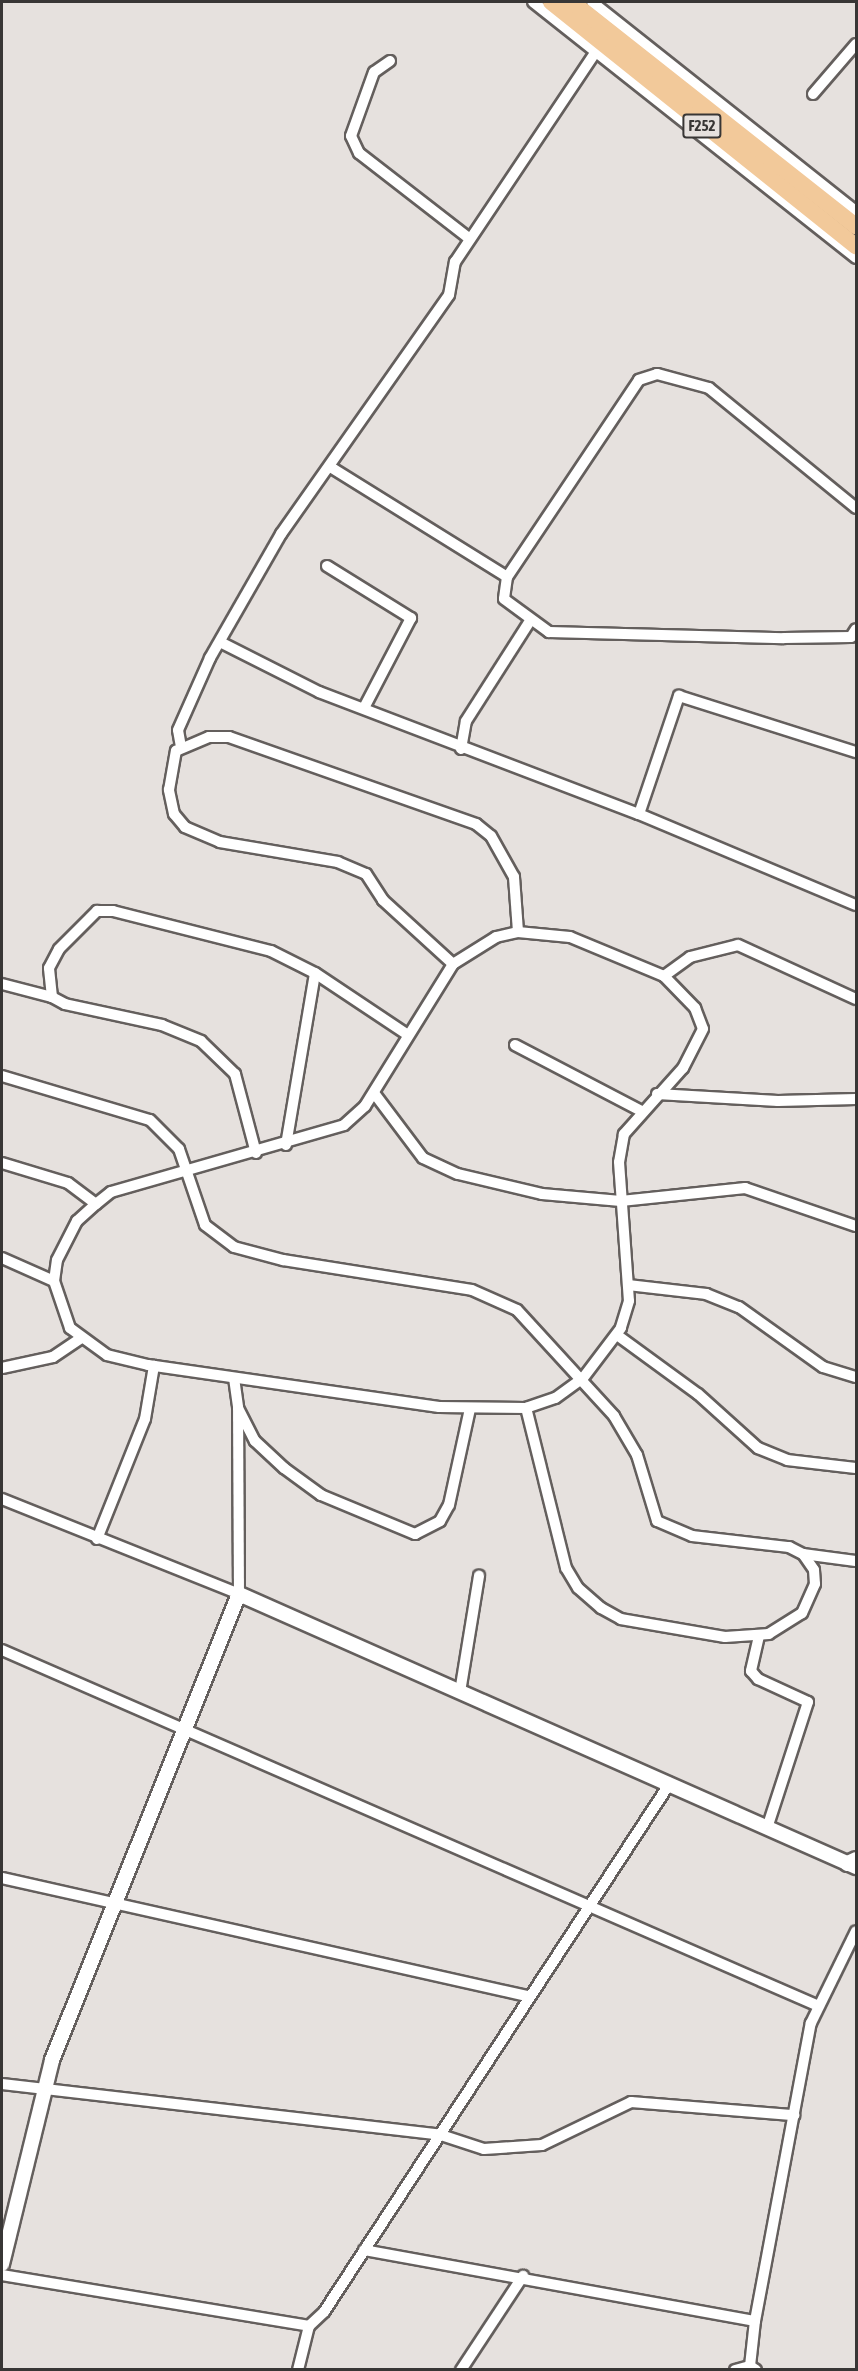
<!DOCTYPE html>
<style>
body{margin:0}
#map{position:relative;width:858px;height:2371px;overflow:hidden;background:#e6e1de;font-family:"Asap Condensed",sans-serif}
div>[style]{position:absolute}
.roads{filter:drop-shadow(2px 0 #645f5d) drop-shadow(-2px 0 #645f5d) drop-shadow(0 2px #645f5d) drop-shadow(0 -2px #645f5d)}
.minor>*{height:10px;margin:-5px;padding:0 5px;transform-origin:5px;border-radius:5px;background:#fff}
.tertiary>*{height:14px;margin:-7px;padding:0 7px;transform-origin:7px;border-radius:7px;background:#fff}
.secondary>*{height:15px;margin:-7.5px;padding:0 7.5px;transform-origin:7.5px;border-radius:7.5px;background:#fff}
.primary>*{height:16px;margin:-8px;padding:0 8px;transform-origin:8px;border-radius:8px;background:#f2c99a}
span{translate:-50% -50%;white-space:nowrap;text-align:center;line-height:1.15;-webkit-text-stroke:4.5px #e6e1de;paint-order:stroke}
.shield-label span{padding:2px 4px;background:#e6e1de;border:2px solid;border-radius:4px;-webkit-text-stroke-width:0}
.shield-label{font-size:15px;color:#383635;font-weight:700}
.frame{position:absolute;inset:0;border:3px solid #383635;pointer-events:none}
</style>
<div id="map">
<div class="roads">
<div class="minor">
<div style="left:533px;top:2px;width:412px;rotate:38.4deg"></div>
<div style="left:592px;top:2px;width:337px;rotate:38.4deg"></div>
<div style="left:390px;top:61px;width:19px;rotate:145deg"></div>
<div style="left:374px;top:72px;width:68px;rotate:109.8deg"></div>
<div style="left:351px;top:136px;width:19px;rotate:65deg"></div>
<div style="left:359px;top:153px;width:140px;rotate:37.8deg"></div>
<div style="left:813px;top:94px;width:66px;rotate:-49.3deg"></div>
<div style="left:332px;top:468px;width:206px;rotate:31.9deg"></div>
<div style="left:856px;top:508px;width:190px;rotate:-140.8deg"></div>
<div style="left:709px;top:388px;width:54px;rotate:-164.9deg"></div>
<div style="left:657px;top:374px;width:19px;rotate:162deg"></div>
<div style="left:639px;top:380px;width:237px;rotate:123.8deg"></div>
<div style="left:507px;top:577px;width:22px;rotate:98deg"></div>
<div style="left:504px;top:599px;width:56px;rotate:36.3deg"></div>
<div style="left:549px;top:632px;width:235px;rotate:1.5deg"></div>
<div style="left:784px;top:638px;width:67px;rotate:-0.9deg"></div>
<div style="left:851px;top:637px;width:9px;rotate:-58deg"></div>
<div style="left:327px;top:566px;width:99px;rotate:31.8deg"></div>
<div style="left:411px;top:618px;width:102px;rotate:117.6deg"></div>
<div style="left:222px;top:643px;width:109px;rotate:26.8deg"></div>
<div style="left:319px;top:692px;width:342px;rotate:20.9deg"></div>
<div style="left:639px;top:814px;width:235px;rotate:22.8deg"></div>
<div style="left:181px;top:747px;width:17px;rotate:-100deg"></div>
<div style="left:178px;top:730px;width:79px;rotate:-66deg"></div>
<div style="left:210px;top:658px;width:143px;rotate:-60.2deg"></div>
<div style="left:281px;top:534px;width:292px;rotate:-54.9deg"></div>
<div style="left:449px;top:295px;width:34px;rotate:-80deg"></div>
<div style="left:455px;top:262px;width:254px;rotate:-56.2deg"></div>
<div style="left:461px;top:749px;width:28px;rotate:-80deg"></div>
<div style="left:466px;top:721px;width:119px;rotate:-57.4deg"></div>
<div style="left:639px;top:814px;width:125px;rotate:-71.3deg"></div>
<div style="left:679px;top:696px;width:186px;rotate:17.6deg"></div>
<div style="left:518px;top:932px;width:52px;rotate:5.5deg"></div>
<div style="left:570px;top:937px;width:102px;rotate:22.5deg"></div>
<div style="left:664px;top:976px;width:45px;rotate:45.9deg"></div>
<div style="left:695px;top:1008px;width:22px;rotate:69deg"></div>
<div style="left:703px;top:1029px;width:44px;rotate:117.1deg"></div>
<div style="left:683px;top:1068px;width:89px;rotate:131.8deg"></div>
<div style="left:624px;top:1134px;width:28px;rotate:100deg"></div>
<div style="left:619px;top:1162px;width:139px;rotate:85.9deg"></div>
<div style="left:629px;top:1301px;width:28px;rotate:107deg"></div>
<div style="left:621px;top:1328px;width:63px;rotate:127.2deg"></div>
<div style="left:583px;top:1378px;width:34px;rotate:144deg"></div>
<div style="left:555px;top:1398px;width:31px;rotate:161deg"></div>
<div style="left:526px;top:1408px;width:87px;rotate:-179.3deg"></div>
<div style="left:439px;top:1407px;width:294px;rotate:-171.8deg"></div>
<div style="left:148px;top:1365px;width:42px;rotate:-166.3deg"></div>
<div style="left:107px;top:1355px;width:46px;rotate:-143.9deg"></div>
<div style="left:70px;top:1328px;width:50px;rotate:-108.8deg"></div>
<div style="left:54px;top:1281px;width:21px;rotate:-82deg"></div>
<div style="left:57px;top:1260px;width:44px;rotate:-62.9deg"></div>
<div style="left:77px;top:1221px;width:25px;rotate:-42deg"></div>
<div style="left:96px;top:1204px;width:19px;rotate:-39deg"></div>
<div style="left:111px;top:1192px;width:242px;rotate:-16deg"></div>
<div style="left:344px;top:1125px;width:28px;rotate:-42deg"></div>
<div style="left:365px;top:1106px;width:167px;rotate:-58.2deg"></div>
<div style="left:453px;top:964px;width:51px;rotate:-32.1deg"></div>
<div style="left:496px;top:937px;width:23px;rotate:-13deg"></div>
<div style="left:453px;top:964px;width:95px;rotate:-137.6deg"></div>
<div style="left:383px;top:900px;width:31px;rotate:-123deg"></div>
<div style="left:366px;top:874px;width:30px;rotate:-157deg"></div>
<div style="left:338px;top:862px;width:120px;rotate:-170.4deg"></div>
<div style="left:220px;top:842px;width:38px;rotate:-157deg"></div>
<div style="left:185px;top:827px;width:17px;rotate:-130deg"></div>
<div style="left:174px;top:814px;width:25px;rotate:-102deg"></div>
<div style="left:169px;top:790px;width:40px;rotate:-80deg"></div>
<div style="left:176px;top:751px;width:36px;rotate:-23deg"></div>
<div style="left:209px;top:737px;width:20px"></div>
<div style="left:229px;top:737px;width:262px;rotate:19.4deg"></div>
<div style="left:476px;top:824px;width:19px;rotate:39deg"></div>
<div style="left:491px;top:836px;width:47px;rotate:60.7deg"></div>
<div style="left:514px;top:877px;width:55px;rotate:85.8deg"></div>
<div style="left:664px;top:976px;width:32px;rotate:-36deg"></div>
<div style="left:690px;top:957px;width:49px;rotate:-14deg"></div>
<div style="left:738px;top:945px;width:130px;rotate:24.6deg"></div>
<div style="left:2px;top:984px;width:52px;rotate:14.6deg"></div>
<div style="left:515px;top:1045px;width:142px;rotate:27.6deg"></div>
<div style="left:2px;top:1076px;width:154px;rotate:16.6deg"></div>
<div style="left:150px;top:1120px;width:41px;rotate:45deg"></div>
<div style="left:179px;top:1149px;width:80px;rotate:71.1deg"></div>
<div style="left:205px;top:1225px;width:36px;rotate:37deg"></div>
<div style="left:234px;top:1247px;width:51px;rotate:14.9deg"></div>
<div style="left:283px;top:1260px;width:191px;rotate:9deg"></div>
<div style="left:472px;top:1290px;width:49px;rotate:24deg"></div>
<div style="left:517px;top:1310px;width:144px;rotate:47.5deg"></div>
<div style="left:614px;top:1416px;width:45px;rotate:59.5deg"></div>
<div style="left:637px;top:1455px;width:69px;rotate:73.1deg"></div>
<div style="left:657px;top:1521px;width:38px;rotate:23deg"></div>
<div style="left:692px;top:1536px;width:98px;rotate:6.5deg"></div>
<div style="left:789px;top:1547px;width:16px;rotate:27deg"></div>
<div style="left:803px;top:1554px;width:19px;rotate:55deg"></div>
<div style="left:814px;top:1570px;width:14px;rotate:86deg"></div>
<div style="left:815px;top:1584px;width:32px;rotate:114deg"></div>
<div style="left:802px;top:1613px;width:39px;rotate:148deg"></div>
<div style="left:769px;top:1634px;width:44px;rotate:176.1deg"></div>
<div style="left:725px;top:1637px;width:106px;rotate:-170.2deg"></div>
<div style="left:621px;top:1619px;width:23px;rotate:-151deg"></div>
<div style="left:601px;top:1608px;width:30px;rotate:-139deg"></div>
<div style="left:578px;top:1588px;width:23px;rotate:-121deg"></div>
<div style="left:566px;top:1568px;width:165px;rotate:-104deg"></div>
<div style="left:374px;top:1093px;width:81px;rotate:53deg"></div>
<div style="left:423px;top:1158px;width:38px;rotate:25deg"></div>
<div style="left:458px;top:1174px;width:86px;rotate:13.4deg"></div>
<div style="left:542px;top:1194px;width:79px;rotate:5.1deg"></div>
<div style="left:621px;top:1201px;width:125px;rotate:-6deg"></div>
<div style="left:745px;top:1188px;width:117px;rotate:18.9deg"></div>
<div style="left:657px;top:1094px;width:121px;rotate:3.3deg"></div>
<div style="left:778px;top:1101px;width:78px;rotate:-1.5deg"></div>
<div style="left:286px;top:1145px;width:174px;rotate:-80.4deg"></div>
<div style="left:256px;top:1153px;width:82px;rotate:-104.9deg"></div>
<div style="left:235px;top:1074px;width:47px;rotate:-135.9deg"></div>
<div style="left:201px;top:1041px;width:42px;rotate:-157.7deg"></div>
<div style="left:162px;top:1025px;width:99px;rotate:-167.8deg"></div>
<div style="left:65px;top:1004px;width:15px;rotate:-152deg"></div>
<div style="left:52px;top:997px;width:29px;rotate:-96deg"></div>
<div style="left:49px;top:968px;width:21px;rotate:-62deg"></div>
<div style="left:59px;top:949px;width:54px;rotate:-45deg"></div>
<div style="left:97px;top:911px;width:16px"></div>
<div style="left:113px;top:911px;width:163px;rotate:14.2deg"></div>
<div style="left:271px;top:951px;width:49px;rotate:26.6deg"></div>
<div style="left:315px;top:973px;width:112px;rotate:33.7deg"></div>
<div style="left:2px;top:1163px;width:69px;rotate:16.9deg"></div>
<div style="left:68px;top:1183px;width:35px;rotate:37deg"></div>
<div style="left:2px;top:1258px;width:57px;rotate:23.9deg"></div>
<div style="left:628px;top:1285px;width:79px;rotate:6.6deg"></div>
<div style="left:706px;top:1294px;width:35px;rotate:22deg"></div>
<div style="left:739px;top:1307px;width:103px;rotate:35.5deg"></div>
<div style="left:823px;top:1367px;width:34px;rotate:17deg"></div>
<div style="left:617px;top:1335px;width:100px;rotate:36.1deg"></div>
<div style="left:698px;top:1394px;width:81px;rotate:42deg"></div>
<div style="left:758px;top:1448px;width:31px;rotate:22deg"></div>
<div style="left:787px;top:1460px;width:69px;rotate:6.6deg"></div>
<div style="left:2px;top:1368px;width:52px;rotate:-12.2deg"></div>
<div style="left:53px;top:1357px;width:34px;rotate:-34deg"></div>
<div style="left:234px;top:1378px;width:30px;rotate:82deg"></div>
<div style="left:238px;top:1408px;width:37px;rotate:63deg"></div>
<div style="left:255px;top:1441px;width:40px;rotate:43deg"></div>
<div style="left:284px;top:1468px;width:46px;rotate:36.1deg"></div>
<div style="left:321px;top:1495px;width:102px;rotate:22.5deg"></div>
<div style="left:415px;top:1534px;width:28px;rotate:-27deg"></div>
<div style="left:440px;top:1521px;width:18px;rotate:-61deg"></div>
<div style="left:449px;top:1505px;width:98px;rotate:-77.7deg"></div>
<div style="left:2px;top:1499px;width:255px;rotate:21.8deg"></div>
<div style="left:239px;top:1594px;width:186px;rotate:-90.3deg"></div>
<div style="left:97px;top:1539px;width:129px;rotate:-68.2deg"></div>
<div style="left:145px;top:1419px;width:54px;rotate:-80.4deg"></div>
<div style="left:803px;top:1554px;width:53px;rotate:7.5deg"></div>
<div style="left:759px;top:1636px;width:36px;rotate:103deg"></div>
<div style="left:751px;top:1671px;width:11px;rotate:49deg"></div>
<div style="left:758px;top:1679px;width:55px;rotate:24.7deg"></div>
<div style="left:808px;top:1702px;width:133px;rotate:108deg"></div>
<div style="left:2px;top:1650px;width:888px;rotate:23.56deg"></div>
<div style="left:460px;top:1692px;width:118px;rotate:-80.7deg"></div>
<div style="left:2px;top:1878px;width:538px;rotate:12.67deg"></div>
<div style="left:2px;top:2084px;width:442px;rotate:6.6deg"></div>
<div style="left:441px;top:2135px;width:45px;rotate:18deg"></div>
<div style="left:484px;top:2149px;width:58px;rotate:-3.9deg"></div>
<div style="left:542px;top:2145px;width:99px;rotate:-25.8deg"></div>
<div style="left:631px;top:2102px;width:164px;rotate:4.6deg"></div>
<div style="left:364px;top:2250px;width:397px;rotate:10.3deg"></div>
<div style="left:2px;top:2275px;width:311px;rotate:9.4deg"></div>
<div style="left:298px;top:2370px;width:45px;rotate:-76deg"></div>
<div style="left:309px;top:2326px;width:21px;rotate:-43deg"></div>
<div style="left:324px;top:2312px;width:632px;rotate:-56.81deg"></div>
<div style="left:461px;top:2370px;width:113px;rotate:-56.6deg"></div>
<div style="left:735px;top:2370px;width:16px;rotate:-15deg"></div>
<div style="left:756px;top:2370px;width:7px;rotate:-146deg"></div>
<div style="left:750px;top:2366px;width:45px;rotate:-83.7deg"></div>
<div style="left:755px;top:2321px;width:303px;rotate:-79.4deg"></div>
<div style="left:811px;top:2023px;width:102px;rotate:-63.9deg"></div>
</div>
<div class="tertiary">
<div style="left:2px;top:2264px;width:210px;rotate:-76.2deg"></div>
<div style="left:52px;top:2060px;width:502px;rotate:-68.14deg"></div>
<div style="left:239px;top:1594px;width:675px;rotate:23.87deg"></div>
</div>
<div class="secondary">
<div style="left:847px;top:1863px;width:10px;rotate:-24deg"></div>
</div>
<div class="primary">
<div style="left:551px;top:2px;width:391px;rotate:38.7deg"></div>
<div style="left:572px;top:2px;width:362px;rotate:38.3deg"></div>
</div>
</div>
<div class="shield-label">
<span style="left:702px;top:126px">F252</span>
</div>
<div class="frame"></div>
</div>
